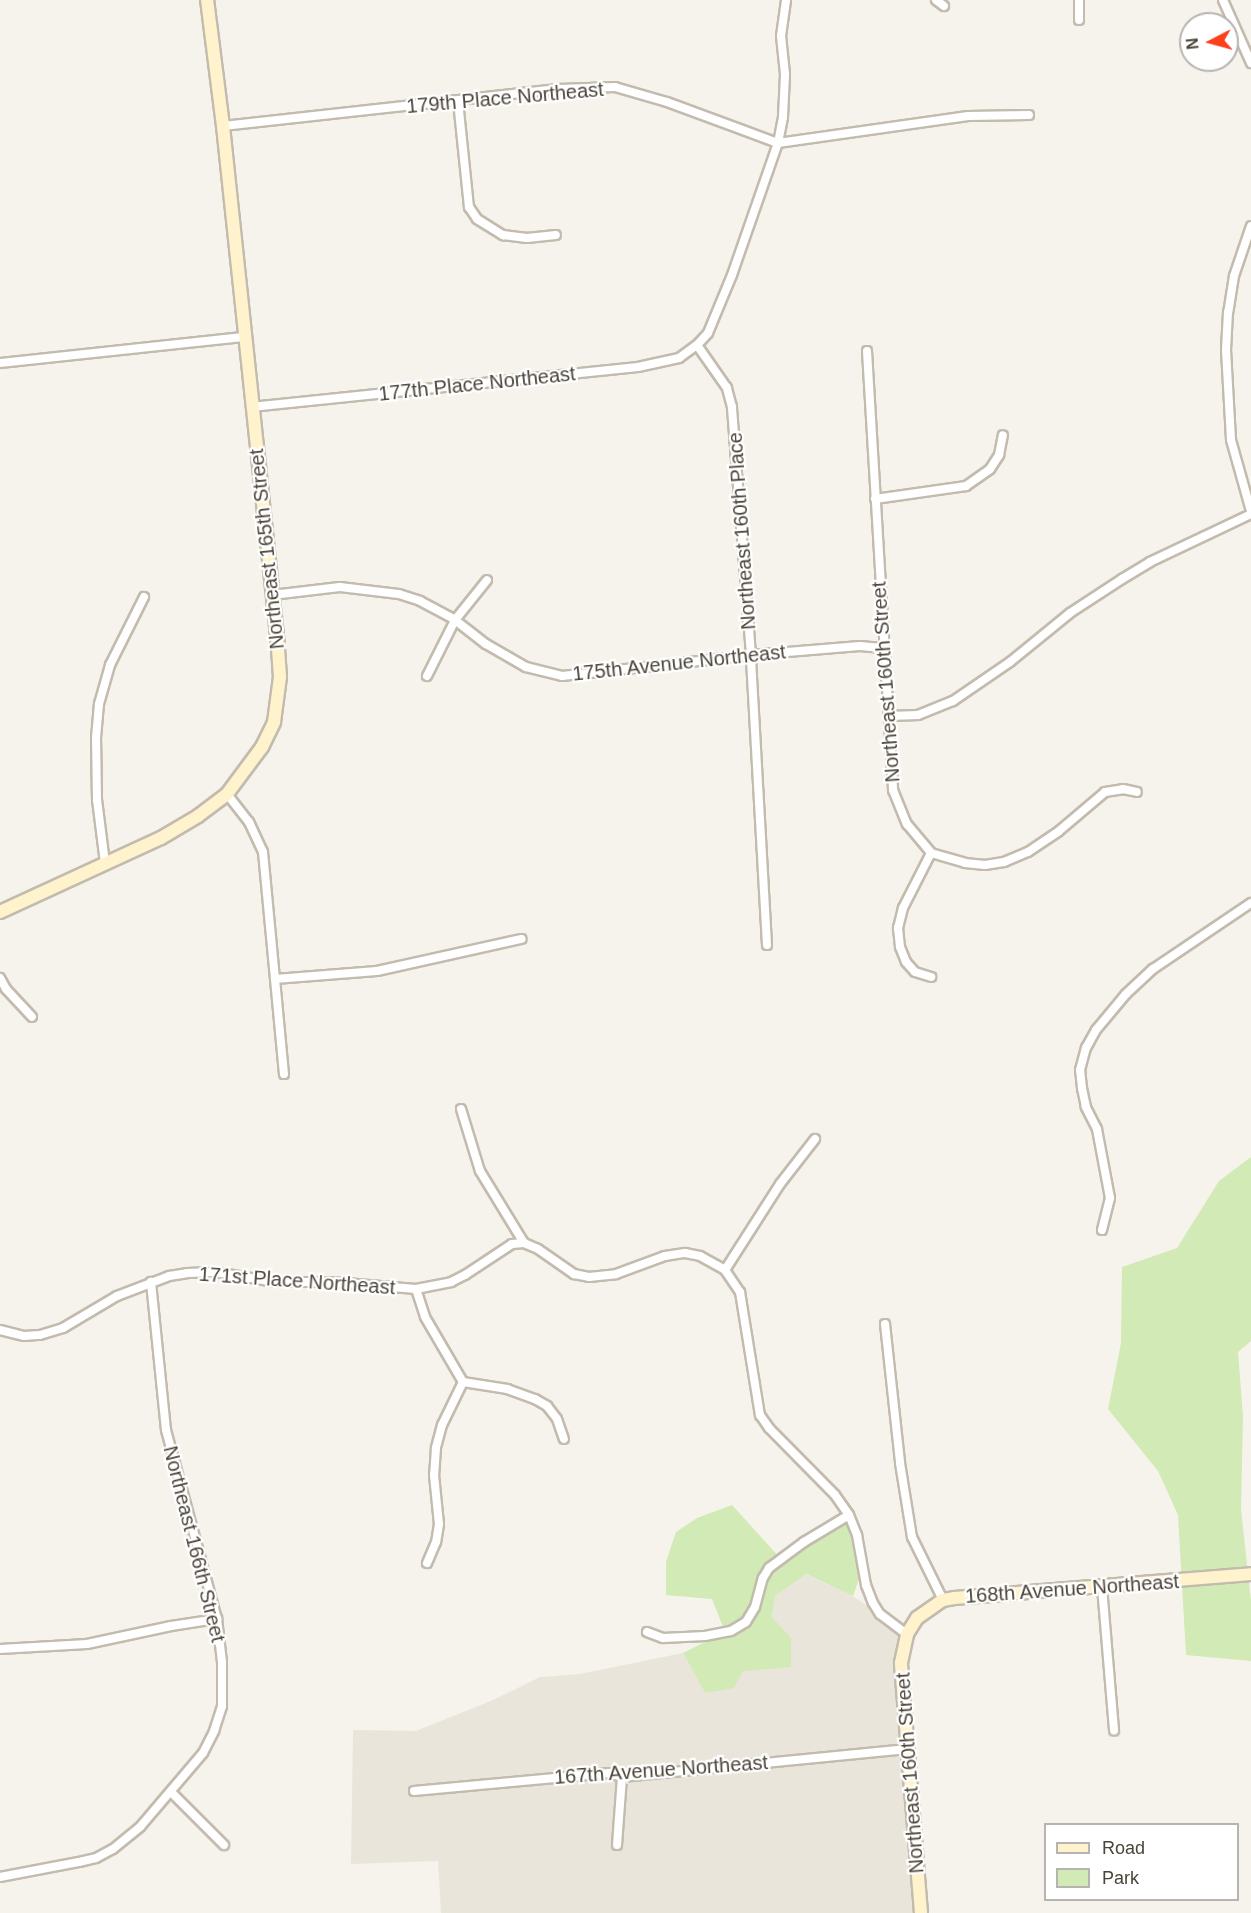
<!DOCTYPE html>
<style>
body{margin:0}
#map{position:relative;width:1251px;height:1913px;overflow:hidden;background:#f6f3ec;font-family:Arial,sans-serif}
div>[style]{position:absolute}
.residential>*{inset:0;background:#eae5da}
.green>*{inset:0;background:#d2eab5}
.roads{filter:drop-shadow(2px 0 #c2bbae) drop-shadow(-2px 0 #c2bbae) drop-shadow(0 2px #c2bbae) drop-shadow(0 -2px #c2bbae)}
.street>*{height:8px;margin:-4px;padding:0 4px;transform-origin:4px;border-radius:4px;background:#fff}
.secondary>*{height:12px;margin:-6px;padding:0 6px;transform-origin:6px;border-radius:6px;background:#fff3cd}
span{translate:-50% -50%;white-space:nowrap;text-align:center;line-height:1.15;-webkit-text-stroke:4.5px #fff;paint-order:stroke}
.street-label{font-size:20px;color:#4b4439}
.legend{position:absolute;left:1044px;top:1823px;width:195px;height:78px;box-sizing:border-box;background:#fff;border:2px solid #b7b4b0;margin:0;padding:8px 10px;list-style:none;font-size:18px;color:#4b4439}
.legend li{display:flex;align-items:center;gap:12px;height:30px}
.legend b{width:30px;border:2px solid #b7b4b0}
.north{position:absolute;left:1179px;top:12px;width:60px;height:60px;box-sizing:border-box;background:#fff;border:2px solid #b7b4b0;border-radius:50%;rotate:264deg;font-size:16px;font-weight:700;line-height:24px;text-align:center;color:#4b4439}
.north::after{content:'';display:block;margin:auto;width:21px;height:27px;background:#fc3f1d;clip-path:polygon(50% 0,100% 100%,50% 72%,0 100%)}
</style>
<div id="map">
<div class="residential">
<div style="clip-path:polygon(805px 1574px,853px 1596px,907px 1634px,917px 1913px,441px 1913px,438px 1861px,351px 1864px,353px 1730px,416px 1731px,493px 1700px,540px 1677px,580px 1674px,683px 1653px,705px 1693px,791px 1638px,772px 1617px,775px 1596px)"></div>
</div>
<div class="green">
<div style="clip-path:polygon(1251px 1157px,1251px 1341px,1238px 1352px,1243px 1416px,1241px 1509px,1251px 1601px,1251px 1661px,1186px 1655px,1178px 1515px,1158px 1471px,1108px 1409px,1121px 1343px,1122px 1267px,1177px 1248px,1219px 1181px)"></div>
<div style="clip-path:polygon(732px 1505px,781px 1559px,849px 1515px,863px 1568px,853px 1596px,806px 1574px,775px 1596px,772px 1617px,791px 1638px,791px 1667px,743px 1671px,734px 1688px,705px 1693px,683px 1653px,725px 1632px,712px 1599px,666px 1595px,666px 1562px,676px 1532px,697px 1518px)"></div>
</div>
<div class="roads">
<div class="street">
<div style="left:936px;top:0;width:10px;rotate:37deg"></div>
<div style="left:1079px;top:0;width:20px;rotate:90deg"></div>
<div style="left:1223px;top:0;width:69px;rotate:66deg"></div>
<div style="left:458px;top:101px;width:107px;rotate:84.1deg"></div>
<div style="left:469px;top:207px;width:14px;rotate:56deg"></div>
<div style="left:477px;top:219px;width:31px;rotate:32deg"></div>
<div style="left:503px;top:235px;width:24px;rotate:7deg"></div>
<div style="left:527px;top:238px;width:29px;rotate:-6deg"></div>
<div style="left:223px;top:126px;width:339px;rotate:-6.3deg"></div>
<div style="left:560px;top:89px;width:55px;rotate:-2.1deg"></div>
<div style="left:615px;top:87px;width:54px;rotate:16.1deg"></div>
<div style="left:667px;top:102px;width:118px;rotate:20.3deg"></div>
<div style="left:778px;top:143px;width:192px;rotate:-8.1deg"></div>
<div style="left:968px;top:116px;width:61px;rotate:-0.9deg"></div>
<div style="left:1251px;top:226px;width:53px;rotate:108.8deg"></div>
<div style="left:1234px;top:276px;width:36px;rotate:99deg"></div>
<div style="left:1228px;top:312px;width:38px;rotate:93deg"></div>
<div style="left:1226px;top:350px;width:90px;rotate:86.8deg"></div>
<div style="left:1231px;top:440px;width:74px;rotate:74.3deg"></div>
<div style="left:867px;top:351px;width:440px;rotate:86.6deg"></div>
<div style="left:893px;top:790px;width:37px;rotate:68deg"></div>
<div style="left:907px;top:824px;width:38px;rotate:50deg"></div>
<div style="left:931px;top:853px;width:62px;rotate:117deg"></div>
<div style="left:903px;top:908px;width:21px;rotate:104deg"></div>
<div style="left:898px;top:928px;width:19px;rotate:84deg"></div>
<div style="left:900px;top:947px;width:16px;rotate:68deg"></div>
<div style="left:906px;top:962px;width:13px;rotate:48deg"></div>
<div style="left:915px;top:972px;width:17px;rotate:17deg"></div>
<div style="left:0;top:363px;width:245px;rotate:-6.1deg"></div>
<div style="left:251px;top:407px;width:389px;rotate:-5.9deg"></div>
<div style="left:638px;top:367px;width:42px;rotate:-12.4deg"></div>
<div style="left:679px;top:358px;width:22px;rotate:-36deg"></div>
<div style="left:875px;top:499px;width:92px;rotate:-8.1deg"></div>
<div style="left:966px;top:486px;width:29px;rotate:-35deg"></div>
<div style="left:990px;top:469px;width:17px;rotate:-57deg"></div>
<div style="left:999px;top:455px;width:20px;rotate:-79deg"></div>
<div style="left:272px;top:595px;width:68px;rotate:-6.7deg"></div>
<div style="left:340px;top:587px;width:59px;rotate:6.8deg"></div>
<div style="left:399px;top:594px;width:22px;rotate:18deg"></div>
<div style="left:420px;top:601px;width:40px;rotate:28deg"></div>
<div style="left:455px;top:620px;width:39px;rotate:38deg"></div>
<div style="left:486px;top:644px;width:46px;rotate:29.9deg"></div>
<div style="left:526px;top:667px;width:37px;rotate:14deg"></div>
<div style="left:562px;top:676px;width:190px;rotate:-6.3deg"></div>
<div style="left:751px;top:655px;width:109px;rotate:-4.7deg"></div>
<div style="left:860px;top:646px;width:22px;rotate:5deg"></div>
<div style="left:427px;top:676px;width:63px;rotate:-63.4deg"></div>
<div style="left:455px;top:620px;width:51px;rotate:-51.3deg"></div>
<div style="left:889px;top:716px;width:29px;rotate:-2deg"></div>
<div style="left:918px;top:715px;width:38px;rotate:-22deg"></div>
<div style="left:953px;top:701px;width:69px;rotate:-34.4deg"></div>
<div style="left:1010px;top:662px;width:77px;rotate:-39.2deg"></div>
<div style="left:1070px;top:613px;width:62px;rotate:-33.2deg"></div>
<div style="left:1122px;top:579px;width:33px;rotate:-31deg"></div>
<div style="left:1150px;top:562px;width:112px;rotate:-25.4deg"></div>
<div style="left:227px;top:794px;width:36px;rotate:52deg"></div>
<div style="left:249px;top:822px;width:33px;rotate:65deg"></div>
<div style="left:263px;top:852px;width:223px;rotate:84.6deg"></div>
<div style="left:931px;top:853px;width:35px;rotate:16deg"></div>
<div style="left:965px;top:863px;width:20px;rotate:6deg"></div>
<div style="left:985px;top:865px;width:19px;rotate:-9deg"></div>
<div style="left:1004px;top:862px;width:26px;rotate:-23deg"></div>
<div style="left:1028px;top:852px;width:37px;rotate:-34deg"></div>
<div style="left:1059px;top:831px;width:60px;rotate:-40.3deg"></div>
<div style="left:1105px;top:792px;width:18px;rotate:-9deg"></div>
<div style="left:1123px;top:789px;width:14px;rotate:12deg"></div>
<div style="left:105px;top:863px;width:64px;rotate:-97.2deg"></div>
<div style="left:97px;top:800px;width:62px;rotate:-90.9deg"></div>
<div style="left:96px;top:738px;width:34px;rotate:-85deg"></div>
<div style="left:99px;top:704px;width:41px;rotate:-74.2deg"></div>
<div style="left:110px;top:665px;width:76px;rotate:-63.4deg"></div>
<div style="left:767px;top:945px;width:290px;rotate:-93.2deg"></div>
<div style="left:751px;top:655px;width:249px;rotate:-94.4deg"></div>
<div style="left:732px;top:407px;width:20px;rotate:-105deg"></div>
<div style="left:727px;top:388px;width:52px;rotate:-124.9deg"></div>
<div style="left:697px;top:345px;width:16px;rotate:-47deg"></div>
<div style="left:708px;top:333px;width:63px;rotate:-67.5deg"></div>
<div style="left:732px;top:275px;width:140px;rotate:-70.8deg"></div>
<div style="left:778px;top:143px;width:26px;rotate:-79deg"></div>
<div style="left:783px;top:117px;width:43px;rotate:-87.3deg"></div>
<div style="left:785px;top:74px;width:38px;rotate:-96deg"></div>
<div style="left:781px;top:36px;width:36px;rotate:-82deg"></div>
<div style="left:0;top:978px;width:13px;rotate:61deg"></div>
<div style="left:6px;top:989px;width:38px;rotate:47deg"></div>
<div style="left:275px;top:979px;width:102px;rotate:-4.5deg"></div>
<div style="left:377px;top:971px;width:148px;rotate:-12.5deg"></div>
<div style="left:461px;top:1109px;width:65px;rotate:73deg"></div>
<div style="left:480px;top:1171px;width:84px;rotate:58.6deg"></div>
<div style="left:1102px;top:1230px;width:33px;rotate:-76deg"></div>
<div style="left:1110px;top:1198px;width:70px;rotate:-100.7deg"></div>
<div style="left:1097px;top:1129px;width:25px;rotate:-117deg"></div>
<div style="left:1086px;top:1107px;width:19px;rotate:-102deg"></div>
<div style="left:1082px;top:1088px;width:18px;rotate:-96deg"></div>
<div style="left:1080px;top:1070px;width:23px;rotate:-75deg"></div>
<div style="left:1086px;top:1048px;width:21px;rotate:-61deg"></div>
<div style="left:1096px;top:1030px;width:47px;rotate:-50.2deg"></div>
<div style="left:1126px;top:994px;width:37px;rotate:-43deg"></div>
<div style="left:1153px;top:969px;width:118px;rotate:-34deg"></div>
<div style="left:725px;top:1270px;width:102px;rotate:-57.4deg"></div>
<div style="left:780px;top:1184px;width:57px;rotate:-52.1deg"></div>
<div style="left:416px;top:1289px;width:29px;rotate:72deg"></div>
<div style="left:425px;top:1317px;width:75px;rotate:59.7deg"></div>
<div style="left:463px;top:1382px;width:48px;rotate:116deg"></div>
<div style="left:442px;top:1425px;width:24px;rotate:105deg"></div>
<div style="left:436px;top:1448px;width:27px;rotate:94deg"></div>
<div style="left:434px;top:1475px;width:49px;rotate:84.2deg"></div>
<div style="left:439px;top:1524px;width:18px;rotate:99deg"></div>
<div style="left:436px;top:1542px;width:23px;rotate:113deg"></div>
<div style="left:885px;top:1324px;width:140px;rotate:83.8deg"></div>
<div style="left:900px;top:1463px;width:75px;rotate:80.8deg"></div>
<div style="left:912px;top:1537px;width:70px;rotate:63.8deg"></div>
<div style="left:0;top:1330px;width:25px;rotate:14deg"></div>
<div style="left:24px;top:1336px;width:16px;rotate:-4deg"></div>
<div style="left:40px;top:1335px;width:24px;rotate:-17deg"></div>
<div style="left:63px;top:1328px;width:63px;rotate:-30.7deg"></div>
<div style="left:117px;top:1296px;width:56px;rotate:-21deg"></div>
<div style="left:169px;top:1276px;width:18px;rotate:-9deg"></div>
<div style="left:187px;top:1273px;width:28px;rotate:-2deg"></div>
<div style="left:215px;top:1272px;width:61px;rotate:9.5deg"></div>
<div style="left:275px;top:1282px;width:59px"></div>
<div style="left:334px;top:1282px;width:82px;rotate:4.9deg"></div>
<div style="left:416px;top:1289px;width:36px;rotate:-11deg"></div>
<div style="left:451px;top:1282px;width:16px;rotate:-27deg"></div>
<div style="left:465px;top:1275px;width:56px;rotate:-33.4deg"></div>
<div style="left:512px;top:1244px;width:12px;rotate:-5deg"></div>
<div style="left:524px;top:1243px;width:15px;rotate:23deg"></div>
<div style="left:538px;top:1249px;width:44px;rotate:34.8deg"></div>
<div style="left:574px;top:1274px;width:15px;rotate:11deg"></div>
<div style="left:589px;top:1277px;width:27px;rotate:-6deg"></div>
<div style="left:616px;top:1274px;width:52px;rotate:-20.2deg"></div>
<div style="left:665px;top:1256px;width:20px;rotate:-9deg"></div>
<div style="left:685px;top:1253px;width:15px;rotate:11deg"></div>
<div style="left:700px;top:1256px;width:29px;rotate:29deg"></div>
<div style="left:725px;top:1270px;width:27px;rotate:56deg"></div>
<div style="left:740px;top:1292px;width:125px;rotate:80.8deg"></div>
<div style="left:760px;top:1415px;width:16px;rotate:55deg"></div>
<div style="left:769px;top:1428px;width:94px;rotate:45.4deg"></div>
<div style="left:835px;top:1495px;width:24px;rotate:55deg"></div>
<div style="left:849px;top:1515px;width:22px;rotate:68deg"></div>
<div style="left:857px;top:1535px;width:51px;rotate:79.8deg"></div>
<div style="left:866px;top:1585px;width:19px;rotate:69deg"></div>
<div style="left:873px;top:1603px;width:13px;rotate:58deg"></div>
<div style="left:880px;top:1614px;width:34px;rotate:37deg"></div>
<div style="left:463px;top:1382px;width:45px;rotate:9deg"></div>
<div style="left:507px;top:1389px;width:30px;rotate:20deg"></div>
<div style="left:535px;top:1399px;width:14px;rotate:30deg"></div>
<div style="left:547px;top:1406px;width:16px;rotate:52deg"></div>
<div style="left:557px;top:1419px;width:21px;rotate:71deg"></div>
<div style="left:1102px;top:1587px;width:144px;rotate:85.2deg"></div>
<div style="left:647px;top:1632px;width:17px;rotate:21deg"></div>
<div style="left:663px;top:1638px;width:42px;rotate:-2.7deg"></div>
<div style="left:705px;top:1636px;width:26px;rotate:-11deg"></div>
<div style="left:731px;top:1631px;width:17px;rotate:-31deg"></div>
<div style="left:746px;top:1622px;width:17px;rotate:-59deg"></div>
<div style="left:755px;top:1607px;width:30px;rotate:-75deg"></div>
<div style="left:763px;top:1578px;width:12px;rotate:-59deg"></div>
<div style="left:769px;top:1568px;width:44px;rotate:-36.6deg"></div>
<div style="left:804px;top:1542px;width:52px;rotate:-31deg"></div>
<div style="left:0;top:1649px;width:87px;rotate:-3.3deg"></div>
<div style="left:87px;top:1644px;width:86px;rotate:-12.1deg"></div>
<div style="left:171px;top:1626px;width:47px;rotate:-8.7deg"></div>
<div style="left:414px;top:1791px;width:196px;rotate:-5.3deg"></div>
<div style="left:609px;top:1773px;width:14px;rotate:17deg"></div>
<div style="left:622px;top:1777px;width:287px;rotate:-5.6deg"></div>
<div style="left:171px;top:1792px;width:75px;rotate:45deg"></div>
<div style="left:617px;top:1845px;width:68px;rotate:-85.8deg"></div>
<div style="left:0;top:1877px;width:80px;rotate:-10.8deg"></div>
<div style="left:79px;top:1862px;width:17px;rotate:-13deg"></div>
<div style="left:96px;top:1858px;width:19px;rotate:-28deg"></div>
<div style="left:113px;top:1849px;width:35px;rotate:-39deg"></div>
<div style="left:140px;top:1827px;width:97px;rotate:-49.6deg"></div>
<div style="left:203px;top:1753px;width:25px;rotate:-63deg"></div>
<div style="left:214px;top:1731px;width:26px;rotate:-72deg"></div>
<div style="left:222px;top:1706px;width:44px;rotate:-90deg"></div>
<div style="left:222px;top:1662px;width:43px;rotate:-96.6deg"></div>
<div style="left:217px;top:1619px;width:196px;rotate:-105.1deg"></div>
<div style="left:166px;top:1430px;width:149px;rotate:-95.8deg"></div>
</div>
<div class="secondary">
<div style="left:0;top:912px;width:177px;rotate:-24.7deg"></div>
<div style="left:161px;top:838px;width:43px;rotate:-30.7deg"></div>
<div style="left:198px;top:816px;width:36px;rotate:-37deg"></div>
<div style="left:227px;top:794px;width:59px;rotate:-53.3deg"></div>
<div style="left:262px;top:747px;width:28px;rotate:-64deg"></div>
<div style="left:274px;top:722px;width:45px;rotate:-82.4deg"></div>
<div style="left:280px;top:677px;width:32px;rotate:-94deg"></div>
<div style="left:278px;top:645px;width:522px;rotate:-96.05deg"></div>
<div style="left:223px;top:126px;width:127px;rotate:-97.2deg"></div>
<div style="left:921px;top:1913px;width:251px;rotate:-94.6deg"></div>
<div style="left:901px;top:1663px;width:30px;rotate:-78deg"></div>
<div style="left:907px;top:1634px;width:19px;rotate:-58deg"></div>
<div style="left:917px;top:1618px;width:32px;rotate:-35deg"></div>
<div style="left:943px;top:1600px;width:11px;rotate:-10deg"></div>
<div style="left:954px;top:1598px;width:298px;rotate:-4.6deg"></div>
</div>
</div>
<div class="street-label">
<span style="left:505px;top:98px;rotate:-5deg">179th Place Northeast</span>
<span style="left:477px;top:384px;rotate:-6deg">177th Place Northeast</span>
<span style="left:742px;top:531px;rotate:-94deg">Northeast 160th Place</span>
<span style="left:267px;top:549px;rotate:-96deg">Northeast 165th Street</span>
<span style="left:679px;top:663px;rotate:-6deg">175th Avenue Northeast</span>
<span style="left:886px;top:682px;rotate:-94deg">Northeast 160th Street</span>
<span style="left:297px;top:1281px;rotate:4deg">171st Place Northeast</span>
<span style="left:194px;top:1544px;rotate:76deg">Northeast 166th Street</span>
<span style="left:1072px;top:1589px;rotate:-4deg">168th Avenue Northeast</span>
<span style="left:661px;top:1770px;rotate:-4deg">167th Avenue Northeast</span>
<span style="left:910px;top:1773px;rotate:-94deg">Northeast 160th Street</span>
</div>
<ul class="legend">
<li><b style="height:8px;background:#fff3cd"></b>Road</li>
<li><b style="height:16px;background:#d2eab5"></b>Park</li>
</ul>
<div class="north">N</div>
</div>
